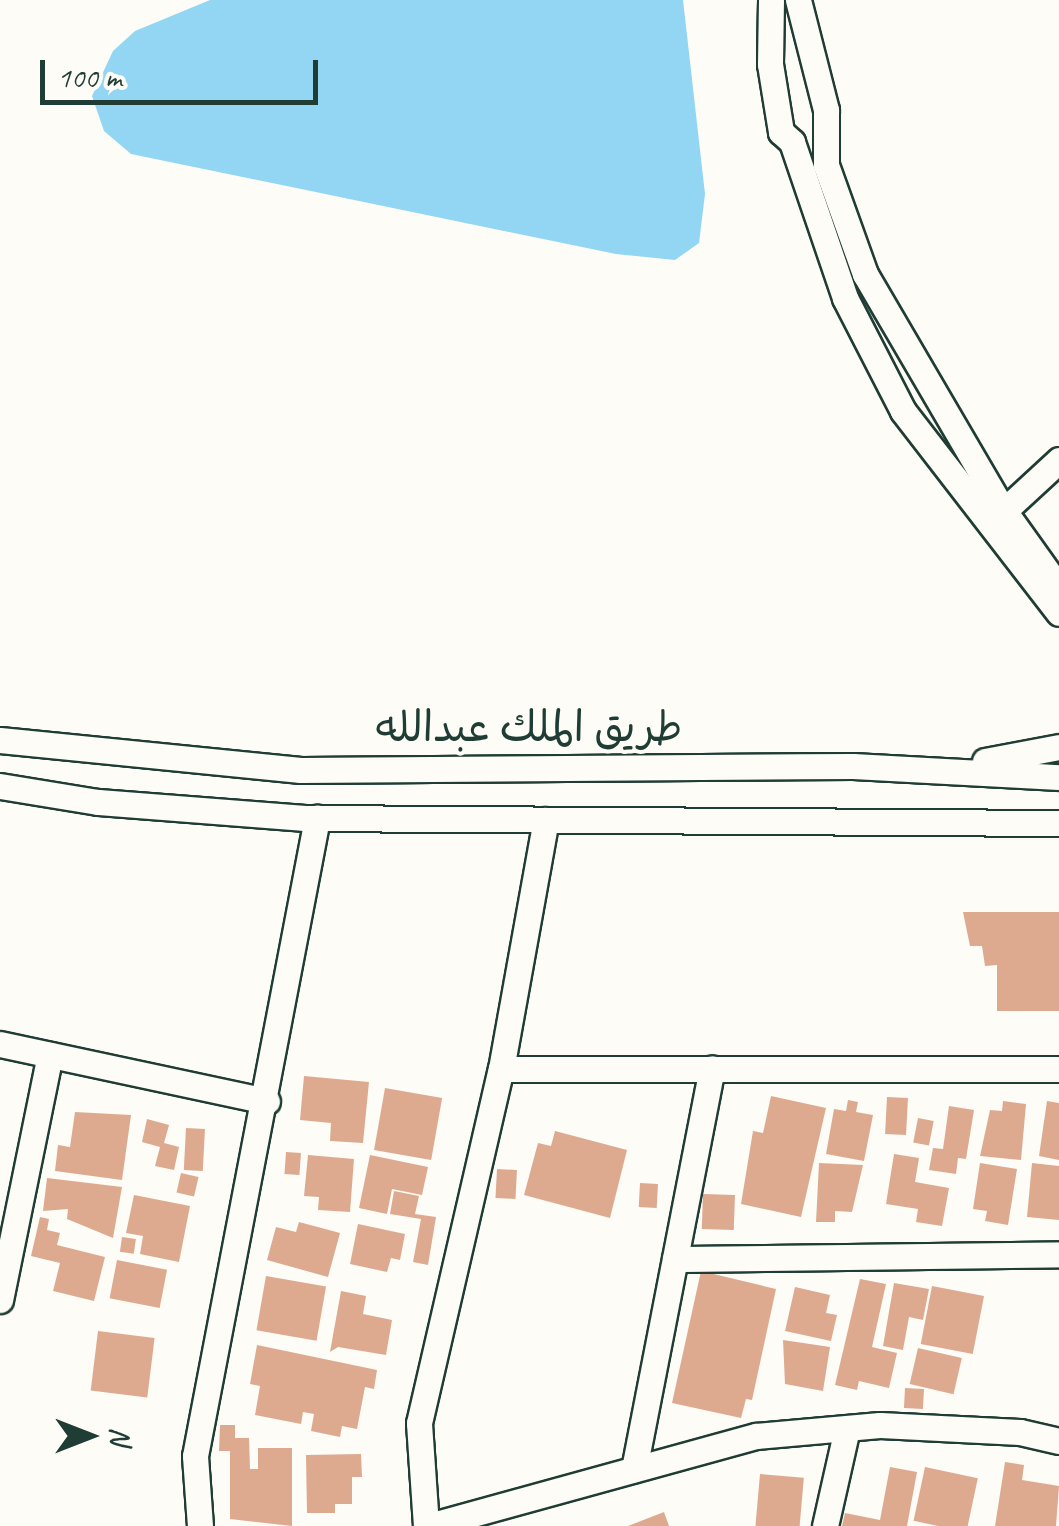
<!DOCTYPE html>
<meta charset="utf-8">
<style>
body{margin:0}
#map{position:relative;width:1059px;height:1526px;overflow:hidden;background:#fdfcf7;font-family:Caveat,"Playpen Sans Arabic",sans-serif}
div>[style]{position:absolute}
.water>*{inset:0;background:#92d6f4}
.building>*{inset:0;background:#ddaa90;transform-origin:0 0}
.roads{filter:drop-shadow(2px 0 #1f3d34) drop-shadow(-2px 0 #1f3d34) drop-shadow(0 2px #1f3d34) drop-shadow(0 -2px #1f3d34)}
.minor>*{height:25px;margin:-12.5px;padding:0 12.5px;transform-origin:12.5px;border-radius:12.5px;background:#fdfcf7}
span{translate:-50% -50%;white-space:nowrap;text-align:center;line-height:1.15;-webkit-text-stroke:8px #fdfcf7;paint-order:stroke}
.street-label{font-size:42px;color:#1f3d34}
.north{position:absolute;left:40px;top:1386px;width:100px;height:100px;-webkit-text-stroke:8px #fdfcf7;paint-order:stroke;rotate:90deg;font-size:28px;font-weight:700;line-height:40px;text-align:center;color:#1f3d34}
.north::after{content:'';display:block;margin:auto;width:35px;height:45px;background:#1f3d34;clip-path:polygon(50% 0,100% 100%,50% 72%,0 100%)}
.scale{position:absolute;left:40px;top:60px;width:278px;height:45px;box-sizing:border-box;border:5px solid #1f3d34;border-top:0;padding-left:12px;font-size:30px;line-height:35px;white-space:nowrap;color:#1f3d34;-webkit-text-stroke:8px #fdfcf7;paint-order:stroke}
</style>
<div id="map">
<div class="water">
<div style="clip-path:polygon(210px 0,683px 0,705px 194px,699px 243px,675px 260px,616px 254px,131px 154px,104px 131px,92px 96px,113px 51px,135px 31px)"></div>
</div>
<div class="building">
<div style="clip-path:polygon(963px 912px,1059px 912px,1059px 1011px,997px 1011px,997px 965px,985px 966px,982px 946px,970px 946px)"></div>
<div style="clip-path:polygon(304px 1076px,369px 1082px,363px 1143px,330px 1141px,331px 1123px,300px 1120px)"></div>
<div style="left:385px;top:1088px;width:58px;height:63px;rotate:10deg"></div>
<div style="clip-path:polygon(771px 1096px,826px 1108px,801px 1217px,741px 1204px,753px 1131px,763px 1133px)"></div>
<div style="left:887px;top:1097px;width:21px;height:37px;rotate:3deg"></div>
<div style="clip-path:polygon(848px 1100px,858px 1102px,856px 1112px,873px 1115px,864px 1161px,826px 1154px,834px 1109px,846px 1111px)"></div>
<div style="clip-path:polygon(1003px 1101px,1026px 1104px,1021px 1160px,980px 1156px,990px 1110px,1002px 1111px)"></div>
<div style="clip-path:polygon(1047px 1101px,1059px 1103px,1059px 1160px,1039px 1156px)"></div>
<div style="clip-path:polygon(949px 1106px,974px 1110px,966px 1159px,958px 1158px,956px 1174px,929px 1170px,933px 1148px,943px 1149px)"></div>
<div style="clip-path:polygon(75px 1112px,131px 1115px,122px 1180px,55px 1171px,58px 1145px,70px 1147px)"></div>
<div style="left:918px;top:1118px;width:16px;height:25px;rotate:11deg"></div>
<div style="clip-path:polygon(147px 1119px,169px 1125px,164px 1143px,179px 1147px,174px 1170px,155px 1166px,160px 1147px,142px 1142px)"></div>
<div style="left:186px;top:1128px;width:19px;height:42px;rotate:3deg"></div>
<div style="clip-path:polygon(555px 1131px,627px 1150px,610px 1218px,524px 1195px,538px 1143px,551px 1146px)"></div>
<div style="left:286px;top:1152px;width:15px;height:22px;rotate:4deg"></div>
<div style="clip-path:polygon(894px 1154px,919px 1158px,915px 1182px,949px 1188px,942px 1226px,916px 1222px,918px 1209px,886px 1204px)"></div>
<div style="clip-path:polygon(308px 1155px,354px 1159px,350px 1212px,318px 1210px,319px 1197px,304px 1196px)"></div>
<div style="clip-path:polygon(370px 1155px,428px 1167px,422px 1195px,392px 1189px,387px 1214px,359px 1208px)"></div>
<div style="clip-path:polygon(819px 1163px,863px 1165px,852px 1212px,835px 1211px,835px 1222px,816px 1222px)"></div>
<div style="clip-path:polygon(980px 1163px,1017px 1169px,1008px 1225px,985px 1221px,987px 1211px,973px 1209px)"></div>
<div style="clip-path:polygon(1032px 1163px,1059px 1166px,1059px 1220px,1027px 1217px)"></div>
<div style="left:497px;top:1169px;width:20px;height:29px;rotate:3deg"></div>
<div style="left:181px;top:1173px;width:18px;height:20px;rotate:13deg"></div>
<div style="clip-path:polygon(47px 1178px,122px 1187px,113px 1238px,67px 1219px,68px 1209px,43px 1211px)"></div>
<div style="left:640px;top:1183px;width:18px;height:24px;rotate:3deg"></div>
<div style="clip-path:polygon(394px 1191px,419px 1196px,415px 1214px,436px 1217px,428px 1265px,413px 1262px,421px 1219px,390px 1214px)"></div>
<div style="left:703px;top:1194px;width:32px;height:35px;rotate:2deg"></div>
<div style="clip-path:polygon(134px 1195px,190px 1206px,179px 1262px,140px 1254px,143px 1236px,126px 1233px)"></div>
<div style="clip-path:polygon(40px 1217px,49px 1219px,47px 1230px,60px 1233px,57px 1245px,105px 1257px,94px 1301px,53px 1291px,60px 1263px,31px 1256px)"></div>
<div style="clip-path:polygon(299px 1222px,340px 1233px,328px 1277px,267px 1260px,276px 1227px,296px 1232px)"></div>
<div style="clip-path:polygon(358px 1224px,405px 1234px,400px 1260px,391px 1258px,387px 1272px,350px 1264px)"></div>
<div style="left:122px;top:1237px;width:14px;height:15px;rotate:8deg"></div>
<div style="left:117px;top:1260px;width:51px;height:39px;rotate:11deg"></div>
<div style="clip-path:polygon(701px 1271px,776px 1289px,752px 1400px,746px 1399px,741px 1418px,672px 1403px)"></div>
<div style="left:266px;top:1276px;width:61px;height:55px;rotate:10deg"></div>
<div style="clip-path:polygon(860px 1279px,886px 1284px,872px 1347px,897px 1353px,889px 1388px,859px 1381px,857px 1390px,835px 1385px)"></div>
<div style="clip-path:polygon(894px 1283px,929px 1289px,923px 1320px,909px 1317px,903px 1350px,883px 1346px)"></div>
<div style="left:932px;top:1286px;width:53px;height:59px;rotate:11deg"></div>
<div style="clip-path:polygon(795px 1287px,830px 1295px,826px 1313px,837px 1315px,831px 1341px,785px 1331px)"></div>
<div style="clip-path:polygon(341px 1291px,366px 1296px,363px 1314px,392px 1320px,386px 1355px,338px 1347px,330px 1352px)"></div>
<div style="left:98px;top:1331px;width:57px;height:60px;rotate:7deg"></div>
<div style="clip-path:polygon(783px 1340px,830px 1347px,823px 1391px,785px 1384px)"></div>
<div style="clip-path:polygon(257px 1345px,377px 1370px,374px 1389px,365px 1387px,357px 1429px,342px 1426px,340px 1437px,311px 1431px,314px 1414px,303px 1412px,301px 1424px,255px 1415px,260px 1386px,250px 1384px)"></div>
<div style="left:918px;top:1348px;width:45px;height:37px;rotate:13deg"></div>
<div style="left:905px;top:1388px;width:19px;height:20px;rotate:3deg"></div>
<div style="clip-path:polygon(220px 1425px,235px 1425px,235px 1438px,249px 1438px,250px 1469px,258px 1469px,258px 1448px,292px 1448px,292px 1526px,230px 1519px,230px 1451px,219px 1451px)"></div>
<div style="clip-path:polygon(361px 1454px,362px 1477px,352px 1477px,352px 1504px,335px 1504px,335px 1513px,307px 1513px,306px 1455px)"></div>
<div style="clip-path:polygon(1005px 1462px,1024px 1465px,1022px 1480px,1059px 1486px,1056px 1526px,995px 1526px)"></div>
<div style="clip-path:polygon(890px 1467px,917px 1472px,907px 1526px,842px 1526px,845px 1513px,880px 1520px)"></div>
<div style="left:925px;top:1467px;width:54px;height:55px;rotate:12deg"></div>
<div style="left:760px;top:1474px;width:44px;height:52px;rotate:5deg"></div>
<div style="clip-path:polygon(664px 1512px,669px 1526px,628px 1526px)"></div>
</div>
<div class="roads">
<div class="minor">
<div style="left:771px;top:0;width:64px;rotate:90.9deg"></div>
<div style="left:770px;top:64px;width:69px;rotate:80.8deg"></div>
<div style="left:781px;top:132px;width:15px;rotate:42deg"></div>
<div style="left:792px;top:142px;width:165px;rotate:71.2deg"></div>
<div style="left:845px;top:298px;width:127px;rotate:62.8deg"></div>
<div style="left:903px;top:411px;width:255px;rotate:52.3deg"></div>
<div style="left:798px;top:0;width:114px;rotate:75.7deg"></div>
<div style="left:826px;top:110px;width:55px;rotate:90deg"></div>
<div style="left:826px;top:165px;width:116px;rotate:70.3deg"></div>
<div style="left:865px;top:274px;width:271px;rotate:59.7deg"></div>
<div style="left:1002px;top:508px;width:98px;rotate:54.5deg"></div>
<div style="left:993px;top:521px;width:90px;rotate:-42.7deg"></div>
<div style="left:0;top:740px;width:302px;rotate:5.7deg"></div>
<div style="left:301px;top:770px;width:552px;rotate:-0.42deg"></div>
<div style="left:853px;top:766px;width:206px;rotate:3.1deg"></div>
<div style="left:985px;top:761px;width:75px;rotate:-10.7deg"></div>
<div style="left:0;top:786px;width:99px;rotate:9.3deg"></div>
<div style="left:98px;top:802px;width:208px;rotate:4.4deg"></div>
<div style="left:305px;top:818px;width:754px;rotate:0.38deg"></div>
<div style="left:0;top:1044px;width:273px;rotate:12.1deg"></div>
<div style="left:501px;top:1069px;width:558px"></div>
<div style="left:675px;top:1259px;width:384px;rotate:-0.7deg"></div>
<div style="left:0;top:1300px;width:250px;rotate:-78.5deg"></div>
<div style="left:634px;top:1469px;width:408px;rotate:-79deg"></div>
<div style="left:200px;top:1526px;width:70px;rotate:-94.1deg"></div>
<div style="left:195px;top:1456px;width:650px;rotate:-79.17deg"></div>
<div style="left:426px;top:1526px;width:103px;rotate:-93.9deg"></div>
<div style="left:419px;top:1423px;width:363px;rotate:-77deg"></div>
<div style="left:501px;top:1069px;width:253px;rotate:-79.8deg"></div>
<div style="left:429px;top:1526px;width:339px;rotate:-15.4deg"></div>
<div style="left:756px;top:1436px;width:124px;rotate:-5.1deg"></div>
<div style="left:880px;top:1425px;width:140px;rotate:2.9deg"></div>
<div style="left:1020px;top:1432px;width:40px;rotate:13deg"></div>
<div style="left:825px;top:1526px;width:100px;rotate:-77.3deg"></div>
</div>
</div>
<div class="street-label">
<span style="left:529px;top:728px">طريق الملك عبدالله</span>
</div>
<div class="north">N</div>
<div class="scale">100 m</div>
</div>
